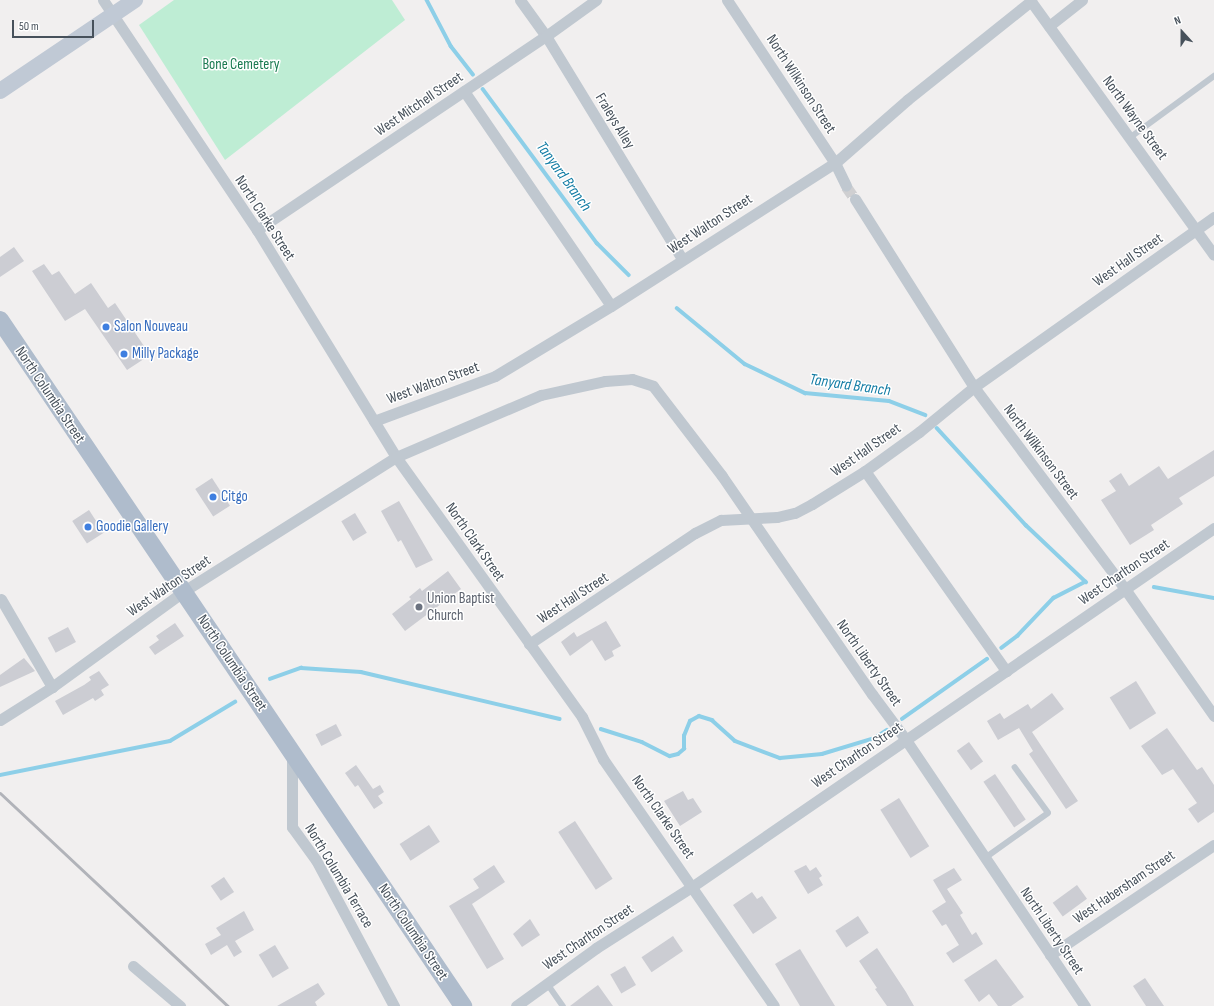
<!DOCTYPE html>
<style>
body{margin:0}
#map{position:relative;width:1214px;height:1006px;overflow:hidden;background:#f1efef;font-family:"Sofia Sans Condensed",sans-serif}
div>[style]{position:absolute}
.green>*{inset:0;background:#beedd4}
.stream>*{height:3.5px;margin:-1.75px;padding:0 1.75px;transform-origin:1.75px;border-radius:1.75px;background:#8dcfe8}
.building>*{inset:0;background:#cccdd3;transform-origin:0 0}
.street-tunnel>*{height:11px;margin-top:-5.5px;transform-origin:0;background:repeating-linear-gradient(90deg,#cfcfd1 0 11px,transparent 0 16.5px)}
.lane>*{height:5.5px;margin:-2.75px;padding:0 2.75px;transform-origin:2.75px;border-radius:2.75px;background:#c0c8d0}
.street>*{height:11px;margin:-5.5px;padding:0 5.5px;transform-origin:5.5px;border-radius:5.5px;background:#c0c8d0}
.secondary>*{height:16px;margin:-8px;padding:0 8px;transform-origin:8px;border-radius:8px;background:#c0c9d5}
.primary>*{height:18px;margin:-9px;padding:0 9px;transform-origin:9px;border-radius:9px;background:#afbccc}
.rail>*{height:3px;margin:-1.5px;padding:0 1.5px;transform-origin:1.5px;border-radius:1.5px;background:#b1b3b9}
.dots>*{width:11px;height:11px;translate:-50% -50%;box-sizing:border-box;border:2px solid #fff;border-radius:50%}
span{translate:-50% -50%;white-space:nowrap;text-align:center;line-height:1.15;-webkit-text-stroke:3px #fff;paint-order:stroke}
.park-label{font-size:15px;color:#1a7a51}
.street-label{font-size:15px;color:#47515b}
.shop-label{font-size:15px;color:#366cbe}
.left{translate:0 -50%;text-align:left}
.worship-label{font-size:15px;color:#5b616d}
.water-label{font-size:16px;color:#127ca4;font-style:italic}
.north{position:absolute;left:1162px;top:12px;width:40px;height:40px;-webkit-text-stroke:3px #fff;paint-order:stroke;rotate:339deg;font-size:11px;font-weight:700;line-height:16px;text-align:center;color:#47515b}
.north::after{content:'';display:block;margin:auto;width:14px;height:18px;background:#47515b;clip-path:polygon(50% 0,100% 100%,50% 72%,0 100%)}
.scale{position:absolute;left:12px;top:20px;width:82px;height:18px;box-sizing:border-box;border:2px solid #47515b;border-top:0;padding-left:5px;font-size:12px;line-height:14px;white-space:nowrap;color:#47515b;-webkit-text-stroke:3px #fff;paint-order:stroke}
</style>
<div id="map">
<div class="green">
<div style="clip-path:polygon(174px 0,392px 0,405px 20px,225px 160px,139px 25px)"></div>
</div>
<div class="stream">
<div style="left:427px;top:0;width:52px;rotate:62.4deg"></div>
<div style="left:451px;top:46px;width:36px;rotate:52deg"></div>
<div style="left:483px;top:89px;width:192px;rotate:53.5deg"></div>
<div style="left:597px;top:243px;width:45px;rotate:45deg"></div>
<div style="left:677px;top:308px;width:88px;rotate:39.5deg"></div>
<div style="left:745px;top:364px;width:67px;rotate:25.8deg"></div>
<div style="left:805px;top:393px;width:84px;rotate:5.4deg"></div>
<div style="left:889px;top:401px;width:39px;rotate:21deg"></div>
<div style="left:937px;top:428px;width:132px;rotate:47.5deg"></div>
<div style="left:1026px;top:525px;width:83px;rotate:43.5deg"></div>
<div style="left:1086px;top:582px;width:36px;rotate:153deg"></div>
<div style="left:1054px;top:598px;width:52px;rotate:133.5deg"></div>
<div style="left:1018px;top:636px;width:20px;rotate:143deg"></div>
<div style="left:1154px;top:587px;width:61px;rotate:10.4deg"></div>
<div style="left:270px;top:679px;width:33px;rotate:-20deg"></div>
<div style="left:301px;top:668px;width:60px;rotate:3.8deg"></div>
<div style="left:361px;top:672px;width:204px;rotate:13.3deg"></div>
<div style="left:902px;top:719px;width:104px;rotate:-35.2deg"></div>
<div style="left:601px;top:729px;width:43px;rotate:17.6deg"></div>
<div style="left:642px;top:742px;width:31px;rotate:27deg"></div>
<div style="left:670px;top:756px;width:8px;rotate:-14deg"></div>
<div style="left:678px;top:754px;width:8px;rotate:-40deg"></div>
<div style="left:684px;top:749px;width:13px;rotate:-90deg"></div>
<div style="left:684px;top:736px;width:16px;rotate:-68deg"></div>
<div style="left:690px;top:721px;width:10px;rotate:-29deg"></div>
<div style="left:699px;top:716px;width:14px;rotate:17deg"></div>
<div style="left:712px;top:720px;width:31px;rotate:42deg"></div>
<div style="left:735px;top:741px;width:48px;rotate:20.7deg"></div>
<div style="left:780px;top:758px;width:42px;rotate:-5.4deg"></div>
<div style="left:822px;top:754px;width:55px;rotate:-16.8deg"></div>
<div style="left:875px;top:738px;width:14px;rotate:-34deg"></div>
<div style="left:0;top:775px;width:173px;rotate:-11.3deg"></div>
<div style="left:170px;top:741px;width:76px;rotate:-31deg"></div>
</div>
<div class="building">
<div style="clip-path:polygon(14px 247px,24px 261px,0 277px,0 257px)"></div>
<div style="clip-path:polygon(44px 264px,52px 275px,59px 271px,75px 294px,91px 283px,108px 308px,115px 303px,150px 355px,127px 370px,85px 309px,65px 321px,32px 271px)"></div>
<div style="clip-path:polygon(1214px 450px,1214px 476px,1179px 498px,1183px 504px,1151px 525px,1154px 530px,1130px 545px,1101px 500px,1116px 491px,1109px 481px,1121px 473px,1129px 486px,1159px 466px,1168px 479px)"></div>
<div style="left:212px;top:478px;width:33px;height:20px;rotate:57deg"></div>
<div style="clip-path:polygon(399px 501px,433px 560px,416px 568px,401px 540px,398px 542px,381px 511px)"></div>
<div style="left:89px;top:510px;width:27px;height:20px;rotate:57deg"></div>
<div style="left:355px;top:513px;width:23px;height:16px;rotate:59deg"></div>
<div style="clip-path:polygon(448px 571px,461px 589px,405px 631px,392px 614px,411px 599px,409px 597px,420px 588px,422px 591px)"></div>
<div style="clip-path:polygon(606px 621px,621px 646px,612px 651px,614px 656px,605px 661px,592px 640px,570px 656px,561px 642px,574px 632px,577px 637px)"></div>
<div style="clip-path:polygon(175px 623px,184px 636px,155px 655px,149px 647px,159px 640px,156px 636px)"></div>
<div style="left:68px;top:627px;width:17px;height:23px;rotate:62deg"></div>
<div style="clip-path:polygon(24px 658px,35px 671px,0 687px,0 675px)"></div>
<div style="clip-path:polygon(99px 671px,109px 685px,101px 690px,104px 695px,95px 701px,93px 698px,63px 715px,55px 701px,84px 685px,91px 680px,89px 677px)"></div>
<div style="left:1136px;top:681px;width:38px;height:31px;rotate:58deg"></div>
<div style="clip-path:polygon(1052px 693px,1064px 709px,1032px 732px,1078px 801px,1066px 809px,1029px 754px,1033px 751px,1019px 728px,998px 740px,987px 721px,1000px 713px,1004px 719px,1028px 704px,1031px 709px)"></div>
<div style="left:336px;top:724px;width:13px;height:23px;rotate:63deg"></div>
<div style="clip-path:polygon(1167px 728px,1197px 770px,1202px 767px,1214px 785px,1214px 812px,1198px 823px,1188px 809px,1197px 803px,1173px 769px,1162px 775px,1141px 746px)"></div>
<div style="left:969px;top:742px;width:24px;height:15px;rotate:54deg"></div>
<div style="clip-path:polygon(356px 765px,373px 789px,380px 785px,384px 792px,378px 796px,383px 803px,374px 809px,358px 785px,355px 787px,345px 773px)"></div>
<div style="left:995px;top:774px;width:55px;height:14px;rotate:56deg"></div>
<div style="clip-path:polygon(683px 791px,688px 800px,693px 798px,702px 812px,680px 826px,664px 801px)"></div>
<div style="left:899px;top:798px;width:57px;height:22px;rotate:58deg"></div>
<div style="left:575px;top:821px;width:69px;height:20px;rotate:57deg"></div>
<div style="left:429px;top:825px;width:20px;height:35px;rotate:57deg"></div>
<div style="clip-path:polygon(494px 865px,505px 882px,472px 904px,504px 959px,487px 969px,449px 906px,479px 888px,473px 879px)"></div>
<div style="clip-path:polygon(806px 865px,810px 871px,816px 867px,822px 876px,819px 878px,823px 885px,808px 894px,794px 871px)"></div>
<div style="clip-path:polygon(954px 868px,962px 880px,947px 889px,963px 913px,960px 915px,972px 935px,976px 932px,983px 944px,953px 963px,946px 953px,959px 945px,946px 924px,942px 926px,932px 911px,946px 902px,933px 880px)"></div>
<div style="left:224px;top:877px;width:18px;height:16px;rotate:56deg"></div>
<div style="left:1077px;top:885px;width:17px;height:30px;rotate:54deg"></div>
<div style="clip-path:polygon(752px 892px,757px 899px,762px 896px,777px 918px,753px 934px,733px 905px)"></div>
<div style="clip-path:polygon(244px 911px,254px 930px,235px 941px,242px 952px,234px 957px,227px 945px,211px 955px,205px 944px,221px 935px,216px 928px)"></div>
<div style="left:858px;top:916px;width:20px;height:27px;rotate:57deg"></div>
<div style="clip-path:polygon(530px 919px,540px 935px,522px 947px,513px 934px)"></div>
<div style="left:673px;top:936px;width:18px;height:38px;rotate:56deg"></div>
<div style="left:275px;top:945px;width:27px;height:19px;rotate:59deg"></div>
<div style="clip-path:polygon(877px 948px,906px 992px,914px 1006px,887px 1006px,875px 989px,877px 988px,859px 961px)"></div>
<div style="clip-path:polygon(800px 949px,835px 1006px,800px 1006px,775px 964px)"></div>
<div style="clip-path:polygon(996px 959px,1024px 997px,1011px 1006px,998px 1006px,989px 994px,979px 1002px,964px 980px)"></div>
<div style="left:625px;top:966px;width:22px;height:17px;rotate:60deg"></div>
<div style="clip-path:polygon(1145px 978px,1164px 1006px,1146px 1006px,1133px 986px)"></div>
<div style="clip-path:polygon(318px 983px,325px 994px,315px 1002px,317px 1006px,277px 1006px)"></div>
<div style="clip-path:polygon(598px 985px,613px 1006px,570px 1006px,587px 993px)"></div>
</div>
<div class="street-tunnel">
<div style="left:846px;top:186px;width:16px;rotate:55deg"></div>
</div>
<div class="lane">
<div style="left:1131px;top:137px;width:103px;rotate:-36.3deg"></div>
<div style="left:985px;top:858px;width:77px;rotate:-35.5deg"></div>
<div style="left:1048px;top:813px;width:56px;rotate:-126.3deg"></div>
<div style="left:547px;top:983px;width:28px;rotate:55deg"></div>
</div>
<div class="street">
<div style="left:103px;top:0;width:277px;rotate:56.2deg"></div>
<div style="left:257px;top:230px;width:266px;rotate:58.5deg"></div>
<div style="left:396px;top:457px;width:320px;rotate:54.4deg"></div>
<div style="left:582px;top:717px;width:47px;rotate:63.4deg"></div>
<div style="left:603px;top:759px;width:300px;rotate:55.3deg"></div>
<div style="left:520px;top:0;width:44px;rotate:54.2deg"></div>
<div style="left:546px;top:36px;width:261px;rotate:58.6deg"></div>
<div style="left:727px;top:0;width:196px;rotate:56.5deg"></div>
<div style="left:835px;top:163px;width:25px;rotate:64deg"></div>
<div style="left:1030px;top:0;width:314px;rotate:54.2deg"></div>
<div style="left:1049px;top:26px;width:42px;rotate:-38.2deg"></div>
<div style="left:464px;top:91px;width:260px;rotate:55.6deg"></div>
<div style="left:855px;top:199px;width:222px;rotate:57.7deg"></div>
<div style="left:974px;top:387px;width:252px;rotate:53.2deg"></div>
<div style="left:1125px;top:589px;width:155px;rotate:55deg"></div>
<div style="left:257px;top:230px;width:348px;rotate:-33.9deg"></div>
<div style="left:546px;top:36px;width:62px;rotate:-35.8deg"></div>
<div style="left:374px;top:421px;width:129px;rotate:-20.4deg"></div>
<div style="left:495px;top:376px;width:135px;rotate:-31.1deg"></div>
<div style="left:611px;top:306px;width:266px;rotate:-32.6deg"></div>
<div style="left:835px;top:163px;width:96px;rotate:-41.2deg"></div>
<div style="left:907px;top:100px;width:159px;rotate:-38.6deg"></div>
<div style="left:865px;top:471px;width:245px;rotate:54.8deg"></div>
<div style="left:1px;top:599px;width:102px;rotate:59.9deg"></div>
<div style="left:529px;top:644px;width:200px;rotate:-33.8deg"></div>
<div style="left:695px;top:533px;width:29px;rotate:-27deg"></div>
<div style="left:721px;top:520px;width:56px;rotate:-3.1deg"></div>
<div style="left:777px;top:517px;width:18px;rotate:-13deg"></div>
<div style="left:795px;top:513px;width:19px;rotate:-28deg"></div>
<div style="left:812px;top:504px;width:62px;rotate:-31.9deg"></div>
<div style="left:865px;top:471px;width:67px;rotate:-35.8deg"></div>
<div style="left:919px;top:432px;width:71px;rotate:-39.3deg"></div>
<div style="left:974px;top:387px;width:294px;rotate:-35.3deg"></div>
<div style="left:0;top:720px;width:62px;rotate:-32.4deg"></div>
<div style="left:52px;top:687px;width:163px;rotate:-36deg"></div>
<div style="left:184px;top:591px;width:251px;rotate:-32.3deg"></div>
<div style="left:396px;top:457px;width:158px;rotate:-23.2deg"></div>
<div style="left:541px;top:395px;width:66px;rotate:-12.3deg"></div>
<div style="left:605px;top:381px;width:27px;rotate:-4deg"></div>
<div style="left:632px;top:379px;width:22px;rotate:18deg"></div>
<div style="left:653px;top:386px;width:113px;rotate:52.5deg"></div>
<div style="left:722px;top:476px;width:265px;rotate:55.5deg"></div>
<div style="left:872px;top:694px;width:57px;rotate:53.5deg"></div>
<div style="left:906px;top:740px;width:321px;rotate:56.1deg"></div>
<div style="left:292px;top:756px;width:71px;rotate:90deg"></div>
<div style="left:292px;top:827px;width:41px;rotate:54deg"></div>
<div style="left:316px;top:860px;width:166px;rotate:61.9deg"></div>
<div style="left:1050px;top:955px;width:197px;rotate:-33.9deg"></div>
<div style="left:133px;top:966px;width:62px;rotate:40.4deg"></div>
<div style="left:516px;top:1006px;width:99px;rotate:-35.9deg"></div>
<div style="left:596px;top:948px;width:115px;rotate:-32.6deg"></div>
<div style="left:693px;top:886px;width:632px;rotate:-34.49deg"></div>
</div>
<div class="secondary">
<div style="left:0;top:91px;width:163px;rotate:-34deg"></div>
</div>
<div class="primary">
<div style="left:0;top:320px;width:828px;rotate:55.98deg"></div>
</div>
<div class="rail">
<div style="left:0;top:793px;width:312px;rotate:43.1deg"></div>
</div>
<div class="dots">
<div style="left:106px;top:327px;background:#3f7fe0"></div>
<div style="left:124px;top:354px;background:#3f7fe0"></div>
<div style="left:213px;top:497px;background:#3f7fe0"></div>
<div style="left:88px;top:527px;background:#3f7fe0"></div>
<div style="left:419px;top:607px;background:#6b7280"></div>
</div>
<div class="park-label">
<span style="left:241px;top:65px">Bone Cemetery</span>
</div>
<div class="street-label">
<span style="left:801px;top:84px;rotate:57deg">North Wilkinson Street</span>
<span style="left:419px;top:104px;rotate:-34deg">West Mitchell Street</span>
<span style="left:1135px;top:118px;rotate:54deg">North Wayne Street</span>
<span style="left:615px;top:121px;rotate:59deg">Fraleys Alley</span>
<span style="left:265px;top:218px;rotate:57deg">North Clarke Street</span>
<span style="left:710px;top:224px;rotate:-33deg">West Walton Street</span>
<span style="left:1128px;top:260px;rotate:-35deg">West Hall Street</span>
<span style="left:433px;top:383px;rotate:-20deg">West Walton Street</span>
<span style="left:50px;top:395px;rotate:56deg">North Columbia Street</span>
<span style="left:866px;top:450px;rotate:-35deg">West Hall Street</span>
<span style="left:1041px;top:452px;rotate:53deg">North Wilkinson Street</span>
<span style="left:475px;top:542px;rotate:55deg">North Clark Street</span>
<span style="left:1124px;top:572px;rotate:-34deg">West Charlton Street</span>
<span style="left:169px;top:586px;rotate:-34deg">West Walton Street</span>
<span style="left:573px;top:598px;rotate:-33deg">West Hall Street</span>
<span style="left:232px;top:663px;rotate:56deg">North Columbia Street</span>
<span style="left:869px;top:663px;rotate:55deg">North Liberty Street</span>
<span style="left:857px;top:755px;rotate:-34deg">West Charlton Street</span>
<span style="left:663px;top:817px;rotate:55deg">North Clarke Street</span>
<span style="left:339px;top:876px;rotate:59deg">North Columbia Terrace</span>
<span style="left:1124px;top:887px;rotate:-34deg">West Habersham Street</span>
<span style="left:1052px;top:931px;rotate:56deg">North Liberty Street</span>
<span style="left:413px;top:932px;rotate:56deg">North Columbia Street</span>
<span style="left:588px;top:937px;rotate:-34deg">West Charlton Street</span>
</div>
<div class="shop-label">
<span class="left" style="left:114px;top:327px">Salon Nouveau</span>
<span class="left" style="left:132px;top:354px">Milly Package</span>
<span class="left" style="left:221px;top:497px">Citgo</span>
<span class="left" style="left:96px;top:527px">Goodie Gallery</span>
</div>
<div class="worship-label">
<span class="left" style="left:427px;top:607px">Union Baptist<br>Church</span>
</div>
<div class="water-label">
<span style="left:563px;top:177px;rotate:54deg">Tanyard Branch</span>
<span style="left:850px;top:386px;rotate:8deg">Tanyard Branch</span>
</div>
<div class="north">N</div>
<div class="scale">50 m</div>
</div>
